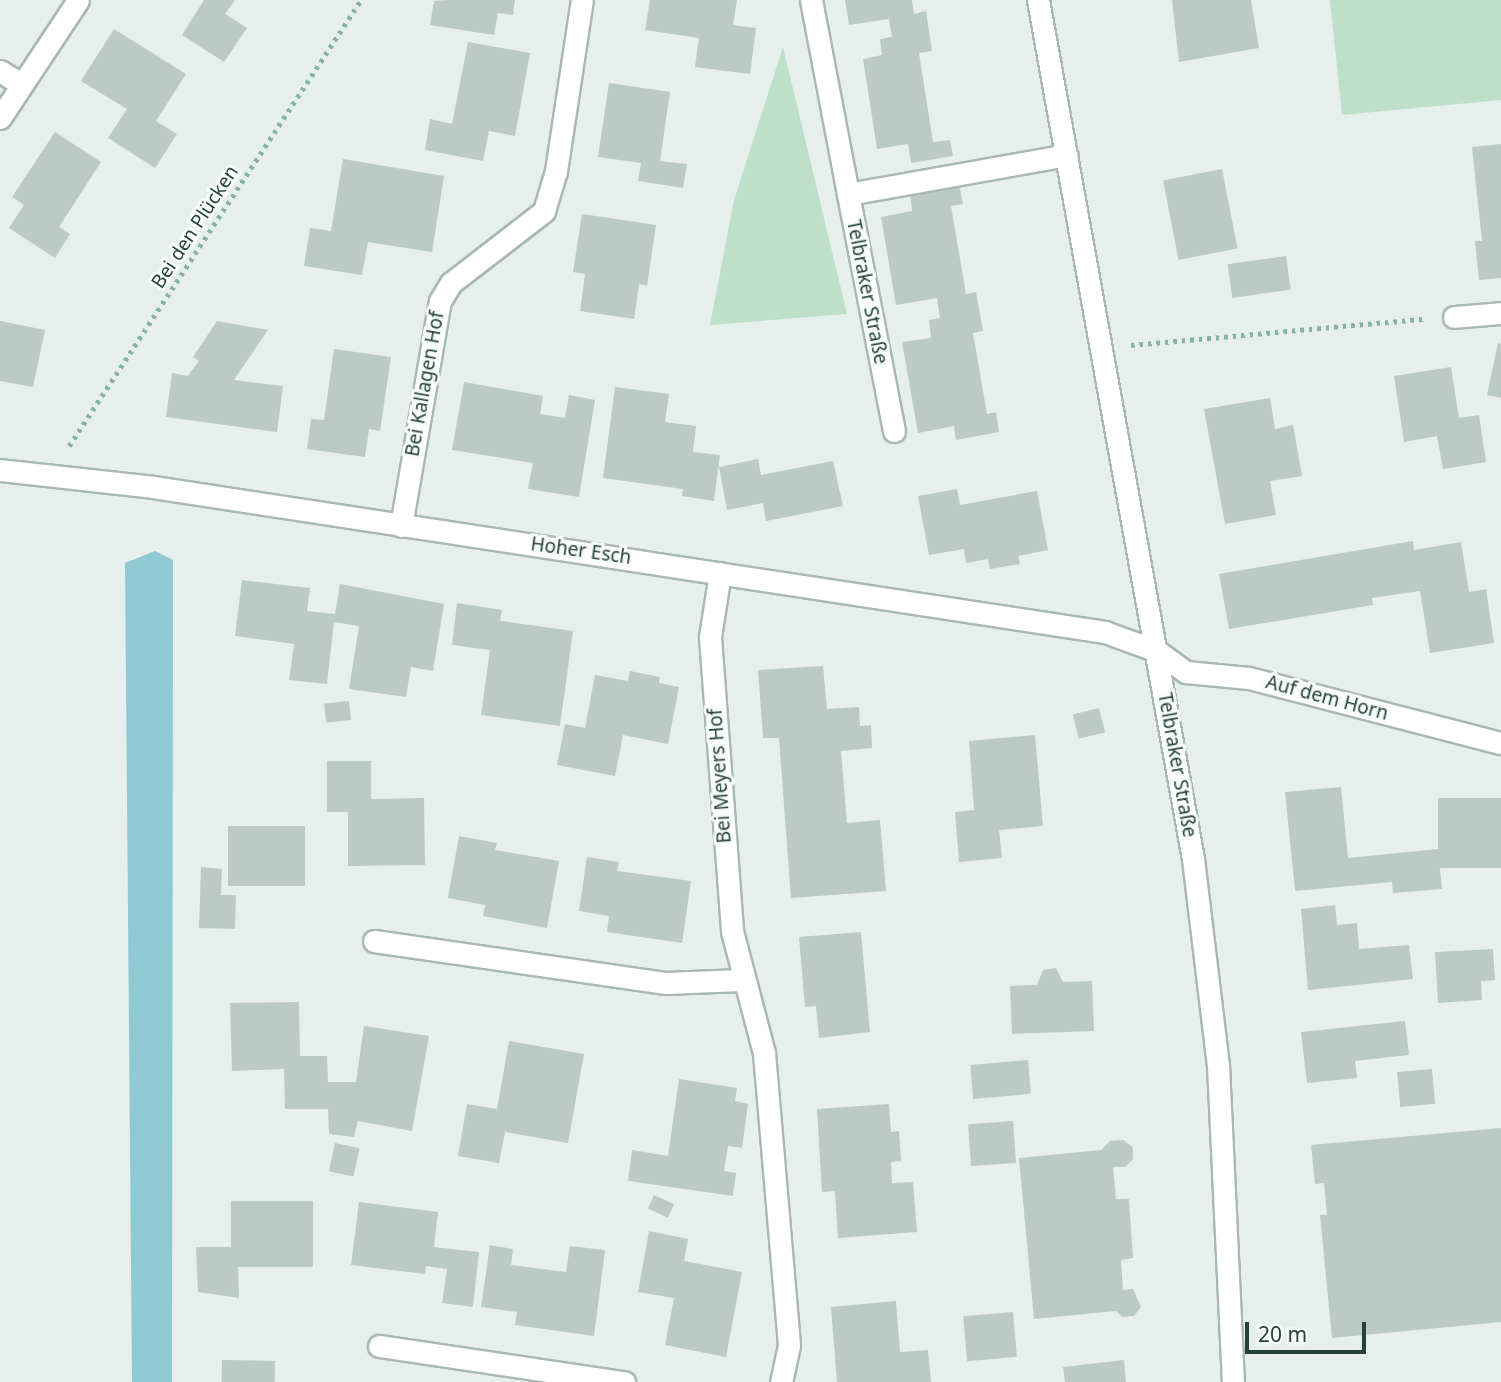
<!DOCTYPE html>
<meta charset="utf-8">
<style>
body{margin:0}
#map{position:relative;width:1501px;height:1382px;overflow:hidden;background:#e6efeb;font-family:"Noto Sans",sans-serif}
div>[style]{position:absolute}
.green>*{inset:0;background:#bfe0c8}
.water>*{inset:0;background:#8ec9d4}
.building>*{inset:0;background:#bbcac4;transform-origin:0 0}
.path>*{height:4.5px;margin-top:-2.25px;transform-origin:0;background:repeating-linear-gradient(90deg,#86b3a5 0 3.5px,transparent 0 8.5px)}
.roads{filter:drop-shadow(2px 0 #a8b8b2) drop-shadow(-2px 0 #a8b8b2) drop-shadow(0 2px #a8b8b2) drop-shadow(0 -2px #a8b8b2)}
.service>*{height:21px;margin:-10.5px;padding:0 10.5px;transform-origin:10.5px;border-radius:10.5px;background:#fff}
.minor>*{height:21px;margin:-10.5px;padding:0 10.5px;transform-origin:10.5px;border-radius:10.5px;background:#fff}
.tertiary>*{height:21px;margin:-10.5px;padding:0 10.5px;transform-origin:10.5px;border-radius:10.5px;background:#fff}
span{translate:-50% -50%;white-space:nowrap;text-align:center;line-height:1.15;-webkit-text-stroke:6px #f7fbf9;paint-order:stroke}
.street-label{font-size:19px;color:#24423a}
.scale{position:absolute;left:1245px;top:1322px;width:121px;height:32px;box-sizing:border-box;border:4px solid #24423a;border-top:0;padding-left:9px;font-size:21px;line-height:24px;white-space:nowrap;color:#24423a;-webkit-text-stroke:5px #f7fbf9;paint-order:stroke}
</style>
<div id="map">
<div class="green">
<div style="clip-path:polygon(1330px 0,1501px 0,1501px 100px,1342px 115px)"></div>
<div style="clip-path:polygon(783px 47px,847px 314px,710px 325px,734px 200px)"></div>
</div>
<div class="water">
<div style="clip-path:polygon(155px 551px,173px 560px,172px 1382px,132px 1382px,125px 563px)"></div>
</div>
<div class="building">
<div style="clip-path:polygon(204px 0,235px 0,225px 14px,247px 28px,224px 62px,182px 35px)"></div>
<div style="clip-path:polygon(449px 0,515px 0,513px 15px,498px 13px,494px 35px,430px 25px,434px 1px)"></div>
<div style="clip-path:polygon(650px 0,737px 0,733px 25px,756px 28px,750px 74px,695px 67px,699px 38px,645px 30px)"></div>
<div style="clip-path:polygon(845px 0,912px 0,914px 14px,926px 11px,932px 51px,919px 53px,933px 142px,950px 140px,953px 156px,911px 163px,908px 144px,877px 149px,863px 59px,882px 55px,880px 39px,892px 37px,889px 19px,849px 25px)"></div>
<div style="clip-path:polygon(1172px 0,1251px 0,1259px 48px,1179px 62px)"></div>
<div style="clip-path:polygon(114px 29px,186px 74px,156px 121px,177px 134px,155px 168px,108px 138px,127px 109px,81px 81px)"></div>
<div style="clip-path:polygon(468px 42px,530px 53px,515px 136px,489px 131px,483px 161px,425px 150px,430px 119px,452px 124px)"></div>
<div style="clip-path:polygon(609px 83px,670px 92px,660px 161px,687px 164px,683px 188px,638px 181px,641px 163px,598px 157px)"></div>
<div style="clip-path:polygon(55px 132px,101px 162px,59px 227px,70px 234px,55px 258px,9px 228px,24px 205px,12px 197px)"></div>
<div style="clip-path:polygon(1501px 144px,1501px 278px,1479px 280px,1475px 241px,1482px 241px,1472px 147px)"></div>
<div style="clip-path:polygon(343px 159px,444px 176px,432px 252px,368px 242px,362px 275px,304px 266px,310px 228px,331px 231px)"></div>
<div style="left:1222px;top:169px;width:81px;height:60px;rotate:79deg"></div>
<div style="clip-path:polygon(959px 184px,963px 204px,951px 206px,966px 294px,976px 292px,983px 331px,973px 333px,987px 414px,996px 412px,999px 432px,956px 440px,954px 426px,918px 433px,902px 342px,931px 338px,929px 320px,940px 318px,937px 298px,896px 305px,881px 217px,912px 211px,910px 193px)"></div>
<div style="clip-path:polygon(582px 214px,656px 225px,647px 286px,639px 284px,634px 319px,580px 311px,585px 274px,573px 272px)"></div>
<div style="left:1286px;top:256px;width:34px;height:59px;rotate:82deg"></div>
<div style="clip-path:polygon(0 321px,45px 330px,33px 387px,0 381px)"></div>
<div style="clip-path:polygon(217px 321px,268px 330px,234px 380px,283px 386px,277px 432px,166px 417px,172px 373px,188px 376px,199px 361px,193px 357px)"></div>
<div style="clip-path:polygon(1498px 343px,1501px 344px,1501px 398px,1487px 395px)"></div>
<div style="clip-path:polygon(334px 349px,391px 357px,380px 431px,369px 429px,365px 457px,307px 449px,311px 419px,324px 420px)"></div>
<div style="clip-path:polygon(1451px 367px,1459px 418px,1479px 415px,1486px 462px,1443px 469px,1437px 436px,1404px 442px,1394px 376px)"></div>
<div style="clip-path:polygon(464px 382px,543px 396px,540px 414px,565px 418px,569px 395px,595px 400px,579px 497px,528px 489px,533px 463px,452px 450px)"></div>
<div style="clip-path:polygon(615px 387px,669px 394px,665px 422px,696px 426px,693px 452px,720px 455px,714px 501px,682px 496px,683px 489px,603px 478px)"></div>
<div style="clip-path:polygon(1270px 398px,1275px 429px,1293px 425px,1302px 476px,1270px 481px,1276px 515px,1225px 524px,1204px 409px)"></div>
<div style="clip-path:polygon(758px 459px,761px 475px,833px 461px,843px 506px,766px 521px,763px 503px,727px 510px,719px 467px)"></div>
<div style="clip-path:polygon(957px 489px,960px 505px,1037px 491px,1048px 550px,1018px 556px,1020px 564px,990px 569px,988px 559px,966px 563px,964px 549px,929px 555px,918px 496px)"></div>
<div style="clip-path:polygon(1413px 541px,1414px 550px,1461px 542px,1469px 592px,1486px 589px,1494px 643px,1430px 653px,1420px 591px,1372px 598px,1373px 605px,1229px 629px,1219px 574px)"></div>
<div style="clip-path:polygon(242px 580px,310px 588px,307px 611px,335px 614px,340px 584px,444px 604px,433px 671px,411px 667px,406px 697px,349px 689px,359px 626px,334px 622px,327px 684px,289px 680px,294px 644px,235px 636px)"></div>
<div style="clip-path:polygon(457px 603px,502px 610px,500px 621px,573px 631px,560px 726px,481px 715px,490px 650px,452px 645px)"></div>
<div style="clip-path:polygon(823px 666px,827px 709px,859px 707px,860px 726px,871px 725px,872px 748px,841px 751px,847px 823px,880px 820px,886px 891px,791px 898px,779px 738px,763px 738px,758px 670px)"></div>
<div style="clip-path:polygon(630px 671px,660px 677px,659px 683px,679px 687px,668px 744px,623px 735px,615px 776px,557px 765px,565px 724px,585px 728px,595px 675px,628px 681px)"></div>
<div style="left:349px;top:701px;width:19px;height:25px;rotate:84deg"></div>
<div style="left:1099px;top:708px;width:25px;height:27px;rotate:76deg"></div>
<div style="clip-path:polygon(1035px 735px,1043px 826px,999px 830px,1002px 858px,959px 862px,955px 812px,974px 810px,969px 741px)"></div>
<div style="clip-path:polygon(327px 761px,371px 761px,371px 799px,424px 798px,425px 865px,348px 866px,348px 812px,327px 812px)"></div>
<div style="clip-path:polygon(1341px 787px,1348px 858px,1438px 849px,1442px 889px,1393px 893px,1392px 882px,1295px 891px,1285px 792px)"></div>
<div style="left:1501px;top:798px;width:70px;height:63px;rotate:90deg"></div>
<div style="left:305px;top:826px;width:60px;height:77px;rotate:90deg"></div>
<div style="clip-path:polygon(459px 836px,497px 843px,495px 850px,559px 861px,547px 928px,483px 916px,485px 905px,448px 898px)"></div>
<div style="clip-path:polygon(587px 857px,619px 862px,617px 871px,691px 881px,682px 943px,607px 932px,609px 916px,579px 911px)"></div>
<div style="clip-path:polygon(201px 867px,222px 869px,221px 895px,236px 895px,235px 929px,199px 928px)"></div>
<div style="clip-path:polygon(1335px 905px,1337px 925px,1357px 923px,1359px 949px,1409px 945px,1413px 979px,1308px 990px,1301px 909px)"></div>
<div style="clip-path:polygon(861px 932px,870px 1032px,819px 1038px,816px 1006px,805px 1007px,799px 937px)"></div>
<div style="clip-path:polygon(1493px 949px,1495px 980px,1481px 981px,1482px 1000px,1438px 1003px,1435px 952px)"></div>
<div style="clip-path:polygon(1056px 968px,1063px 982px,1092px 981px,1094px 1031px,1012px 1034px,1010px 986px,1037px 985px,1043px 970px)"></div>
<div style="clip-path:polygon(299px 1002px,300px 1056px,327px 1056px,328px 1082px,356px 1082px,364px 1026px,429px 1036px,412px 1131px,358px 1121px,354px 1137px,329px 1134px,328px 1109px,285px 1109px,284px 1069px,232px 1071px,230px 1003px)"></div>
<div style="clip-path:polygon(1405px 1021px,1409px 1055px,1355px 1061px,1357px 1078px,1307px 1083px,1301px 1032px)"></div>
<div style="clip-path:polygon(509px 1041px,584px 1054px,568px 1143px,505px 1132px,499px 1163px,458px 1156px,467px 1104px,497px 1109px)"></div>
<div style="left:1028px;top:1060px;width:34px;height:58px;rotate:85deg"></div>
<div style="left:1432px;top:1069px;width:35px;height:35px;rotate:85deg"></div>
<div style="clip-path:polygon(679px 1079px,737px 1088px,735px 1101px,748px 1104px,742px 1148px,728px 1146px,724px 1171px,736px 1173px,733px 1196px,628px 1181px,632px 1150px,668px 1156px)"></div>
<div style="clip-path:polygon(889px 1104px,891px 1132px,899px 1131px,901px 1161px,891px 1162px,892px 1183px,913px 1182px,917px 1232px,838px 1238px,835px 1191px,822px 1192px,817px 1109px)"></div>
<div style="left:1013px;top:1121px;width:42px;height:45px;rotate:86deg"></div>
<div style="clip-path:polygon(1501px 1128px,1501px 1322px,1332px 1338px,1320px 1215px,1327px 1215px,1324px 1183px,1315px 1184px,1311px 1145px)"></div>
<div style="clip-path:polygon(1123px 1140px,1133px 1147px,1133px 1159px,1125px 1167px,1113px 1167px,1116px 1199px,1129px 1199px,1133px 1258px,1121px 1260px,1123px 1290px,1133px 1289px,1141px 1307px,1134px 1316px,1122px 1317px,1116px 1311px,1034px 1319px,1019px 1158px,1101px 1150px,1110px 1141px)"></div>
<div style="left:335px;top:1143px;width:25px;height:29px;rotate:12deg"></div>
<div style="left:654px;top:1195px;width:22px;height:15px;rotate:24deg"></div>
<div style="clip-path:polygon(231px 1201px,313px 1201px,313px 1267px,238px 1267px,239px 1298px,198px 1292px,196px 1247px,231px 1247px)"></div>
<div style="clip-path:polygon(359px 1202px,438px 1212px,434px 1247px,479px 1252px,473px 1307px,442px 1303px,447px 1269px,426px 1266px,425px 1274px,351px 1265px)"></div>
<div style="clip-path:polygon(649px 1231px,688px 1239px,684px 1261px,742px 1272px,726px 1357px,665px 1345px,674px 1298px,638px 1292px)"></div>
<div style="clip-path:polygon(490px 1245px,513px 1249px,511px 1265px,566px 1272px,570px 1246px,605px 1250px,594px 1336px,515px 1325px,517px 1312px,481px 1307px)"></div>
<div style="clip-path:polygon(896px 1301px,900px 1352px,928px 1350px,931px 1382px,837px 1382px,831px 1307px)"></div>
<div style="left:1013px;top:1312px;width:45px;height:50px;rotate:85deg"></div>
<div style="left:222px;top:1360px;width:53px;height:22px;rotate:1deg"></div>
<div style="clip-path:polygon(1124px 1360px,1126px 1382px,1065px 1382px,1063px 1367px)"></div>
</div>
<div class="path">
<div style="left:1131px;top:345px;width:295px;rotate:-5.1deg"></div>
<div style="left:69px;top:446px;width:533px;rotate:-56.79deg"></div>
</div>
<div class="roads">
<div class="service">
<div style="left:811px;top:0;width:197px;rotate:79.2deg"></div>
<div style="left:1454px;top:317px;width:47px;rotate:-4.9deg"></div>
<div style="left:894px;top:431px;width:241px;rotate:-101deg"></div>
<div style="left:848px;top:194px;width:222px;rotate:-10.1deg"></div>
</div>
<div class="minor">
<div style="left:0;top:71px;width:25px;rotate:32deg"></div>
<div style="left:0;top:118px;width:141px;rotate:-56.5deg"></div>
<div style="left:0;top:470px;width:154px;rotate:6.3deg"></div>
<div style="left:153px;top:487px;width:963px;rotate:8.66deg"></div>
<div style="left:1105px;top:632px;width:55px;rotate:20.1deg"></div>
<div style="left:1157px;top:651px;width:36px;rotate:36deg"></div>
<div style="left:1186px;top:672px;width:63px;rotate:5.4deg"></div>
<div style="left:1249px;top:678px;width:260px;rotate:14.5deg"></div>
<div style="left:401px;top:526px;width:228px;rotate:-80.2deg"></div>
<div style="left:440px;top:301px;width:21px;rotate:-59deg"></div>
<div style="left:451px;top:283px;width:118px;rotate:-37.7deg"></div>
<div style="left:544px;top:211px;width:42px;rotate:-73.3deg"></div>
<div style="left:556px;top:171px;width:173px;rotate:-81.4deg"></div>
<div style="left:720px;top:573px;width:65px;rotate:98.9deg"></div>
<div style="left:710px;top:637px;width:295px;rotate:85.7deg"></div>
<div style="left:732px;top:931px;width:126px;rotate:75.3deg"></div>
<div style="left:764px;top:1053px;width:293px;rotate:85.1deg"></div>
<div style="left:789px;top:1345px;width:38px;rotate:102deg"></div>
<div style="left:374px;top:941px;width:295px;rotate:8.2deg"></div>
<div style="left:666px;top:983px;width:75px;rotate:-2.3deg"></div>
<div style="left:379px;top:1346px;width:248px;rotate:8.4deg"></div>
</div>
<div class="tertiary">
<div style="left:1038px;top:0;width:873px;rotate:79.77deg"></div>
<div style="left:1193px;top:859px;width:208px;rotate:83.1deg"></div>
<div style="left:1218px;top:1065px;width:317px;rotate:87.3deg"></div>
</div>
</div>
<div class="street-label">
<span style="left:195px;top:227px;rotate:-57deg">Bei den Plücken</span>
<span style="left:867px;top:292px;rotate:79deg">Telbraker Straße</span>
<span style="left:425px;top:384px;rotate:-80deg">Bei Kallagen Hof</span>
<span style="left:581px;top:551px;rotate:8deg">Hoher Esch</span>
<span style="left:1327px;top:698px;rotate:15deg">Auf dem Horn</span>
<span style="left:1177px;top:765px;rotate:80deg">Telbraker Straße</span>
<span style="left:720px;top:776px;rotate:-94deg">Bei Meyers Hof</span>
</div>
<div class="scale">20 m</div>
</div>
